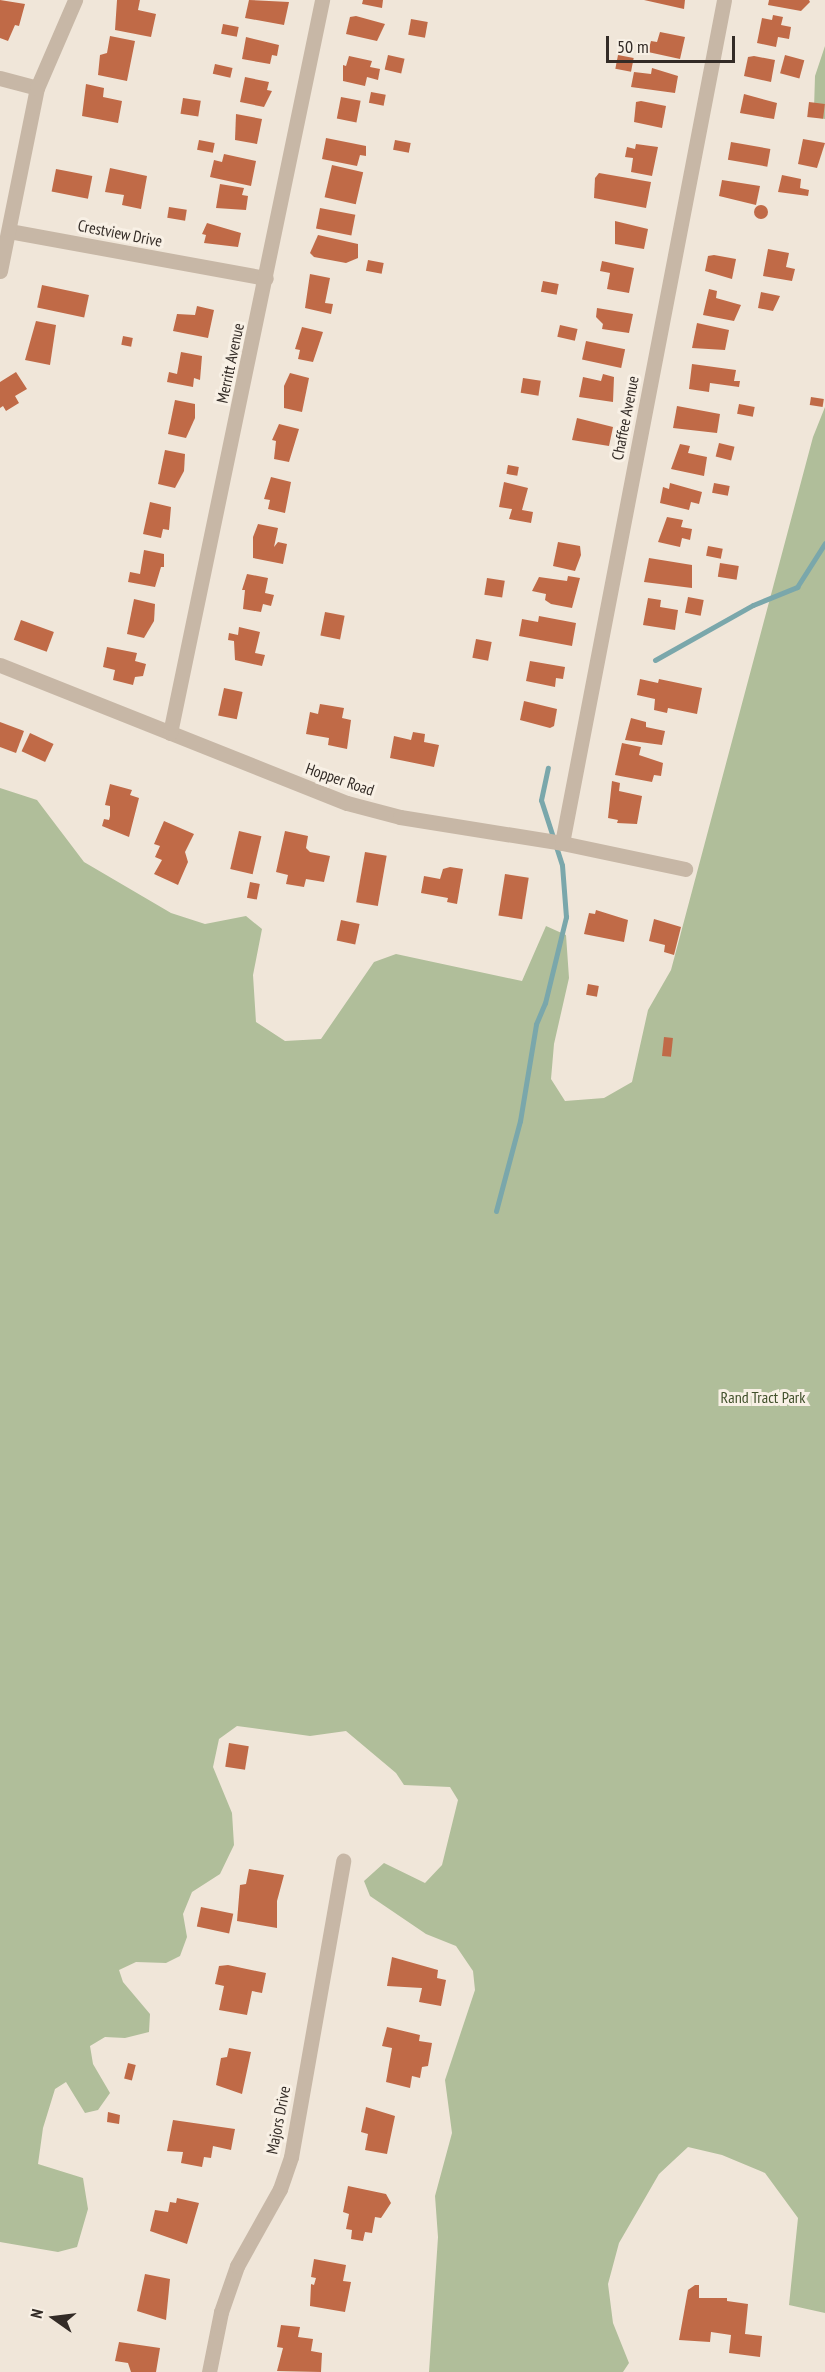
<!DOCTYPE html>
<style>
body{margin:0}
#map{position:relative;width:825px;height:2372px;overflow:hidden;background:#f0e6d9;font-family:"PT Sans Narrow",sans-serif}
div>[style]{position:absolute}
.green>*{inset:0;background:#b0be9a}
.stream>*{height:5px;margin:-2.5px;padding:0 2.5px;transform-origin:2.5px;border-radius:2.5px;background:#7aa7ab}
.building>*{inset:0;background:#c06a47;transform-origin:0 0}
.round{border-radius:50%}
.minor>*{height:15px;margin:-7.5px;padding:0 7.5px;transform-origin:7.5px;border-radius:7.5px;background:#c7b7a6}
span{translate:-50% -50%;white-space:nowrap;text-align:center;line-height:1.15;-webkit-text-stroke:6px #f8f0e5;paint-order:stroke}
.street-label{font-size:16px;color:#332b26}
.park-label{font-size:16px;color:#41502b}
.north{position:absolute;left:24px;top:2288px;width:60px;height:60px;-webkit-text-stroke:4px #f8f0e5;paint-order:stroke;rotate:284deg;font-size:16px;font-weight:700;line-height:24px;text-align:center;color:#332b26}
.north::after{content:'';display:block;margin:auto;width:21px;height:27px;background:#332b26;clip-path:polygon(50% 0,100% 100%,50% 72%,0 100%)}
.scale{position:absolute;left:606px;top:36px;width:129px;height:27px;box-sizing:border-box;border:3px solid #332b26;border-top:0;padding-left:8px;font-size:18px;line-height:21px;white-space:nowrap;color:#332b26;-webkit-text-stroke:4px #f8f0e5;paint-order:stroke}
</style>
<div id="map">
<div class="green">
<div style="clip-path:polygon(825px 46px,825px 119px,819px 118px,814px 108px,815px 76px)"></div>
<div style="clip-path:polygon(825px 407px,825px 2313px,789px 2305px,798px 2218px,765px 2173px,722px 2155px,688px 2147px,659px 2174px,619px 2243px,608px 2284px,613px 2323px,629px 2363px,623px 2372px,429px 2372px,438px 2237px,435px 2196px,452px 2133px,445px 2080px,475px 1990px,473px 1971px,456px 1946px,426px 1934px,370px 1896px,364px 1881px,384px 1863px,425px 1883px,442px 1865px,458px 1800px,450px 1787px,404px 1785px,396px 1773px,346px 1731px,310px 1736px,237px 1726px,219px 1739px,213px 1767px,232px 1813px,234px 1845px,220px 1874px,192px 1892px,183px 1914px,187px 1937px,180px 1956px,166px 1963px,136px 1962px,119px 1970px,123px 1982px,150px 2014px,149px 2032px,125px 2038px,105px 2037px,90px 2046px,93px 2064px,110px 2093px,98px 2110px,85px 2113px,66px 2082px,55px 2089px,43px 2128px,38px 2164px,83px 2178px,88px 2209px,77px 2247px,58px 2252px,0 2242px,0 788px,37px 800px,84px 862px,171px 913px,205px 924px,246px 916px,262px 929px,253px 975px,256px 1022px,285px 1041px,321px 1039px,374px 962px,396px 954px,522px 981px,546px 926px,566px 935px,569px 978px,554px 1044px,551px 1079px,565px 1101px,604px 1098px,632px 1082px,648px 1010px,671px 970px,813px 437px)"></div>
</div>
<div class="stream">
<div style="left:655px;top:660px;width:112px;rotate:-29.3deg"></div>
<div style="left:753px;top:605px;width:48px;rotate:-22.2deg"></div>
<div style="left:797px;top:587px;width:52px;rotate:-57.5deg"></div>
<div style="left:496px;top:1211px;width:93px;rotate:-75.1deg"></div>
<div style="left:520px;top:1121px;width:98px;rotate:-80.6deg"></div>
<div style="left:536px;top:1024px;width:23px;rotate:-67deg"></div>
<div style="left:545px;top:1003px;width:89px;rotate:-76.3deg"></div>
<div style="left:566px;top:917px;width:52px;rotate:-94.4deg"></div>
<div style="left:562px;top:865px;width:68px;rotate:-107.9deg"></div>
<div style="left:541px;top:800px;width:33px;rotate:-78deg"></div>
</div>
<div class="building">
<div style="clip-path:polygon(0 0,25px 4px,19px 26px,15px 25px,8px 41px,0 38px)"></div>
<div style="clip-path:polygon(117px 0,140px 0,138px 10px,156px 14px,151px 37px,115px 30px)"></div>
<div style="clip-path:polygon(249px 0,289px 2px,284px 25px,245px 18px)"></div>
<div style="clip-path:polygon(363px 0,383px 0,382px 8px,362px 4px)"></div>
<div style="clip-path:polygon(644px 0,685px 0,684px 9px)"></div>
<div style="clip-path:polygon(769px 0,809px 0,810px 2px,801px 11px,768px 5px)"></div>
<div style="clip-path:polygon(773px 15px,783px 17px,781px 25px,791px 27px,789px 39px,778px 37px,776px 47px,757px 43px,762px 18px,772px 20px)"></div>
<div style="clip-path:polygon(356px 16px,385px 24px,377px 41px,346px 34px,350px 17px)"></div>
<div style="left:411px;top:19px;width:17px;height:16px;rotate:10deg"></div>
<div style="left:223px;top:24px;width:16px;height:10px;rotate:11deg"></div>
<div style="clip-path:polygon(660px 32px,685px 37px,680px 59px,648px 52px,651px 41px,657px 42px)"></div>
<div style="clip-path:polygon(110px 36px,135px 41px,127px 81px,98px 75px,100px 55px,107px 53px)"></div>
<div style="clip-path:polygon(246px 37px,279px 45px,277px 56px,272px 55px,270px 64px,242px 59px)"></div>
<div style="left:388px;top:55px;width:17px;height:15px;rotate:13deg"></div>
<div style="left:618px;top:55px;width:16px;height:14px;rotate:11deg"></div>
<div style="left:785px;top:55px;width:20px;height:19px;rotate:15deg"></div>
<div style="clip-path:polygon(349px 56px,372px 61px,370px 67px,380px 69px,378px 80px,367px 77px,365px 86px,343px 81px,343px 65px,346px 66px)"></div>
<div style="clip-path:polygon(754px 56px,775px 60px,771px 82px,744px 76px,748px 57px)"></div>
<div style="left:215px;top:64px;width:18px;height:10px;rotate:13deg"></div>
<div style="clip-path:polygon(652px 68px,678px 76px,675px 93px,631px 87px,634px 72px,651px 74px)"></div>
<div style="clip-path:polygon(245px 77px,269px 82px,267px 90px,272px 91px,264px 107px,240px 102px)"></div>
<div style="clip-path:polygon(86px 84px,104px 88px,103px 97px,122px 101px,118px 123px,82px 116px)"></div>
<div style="left:371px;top:92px;width:15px;height:11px;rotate:11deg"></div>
<div style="clip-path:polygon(744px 94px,777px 103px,774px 119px,740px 113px)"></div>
<div style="left:341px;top:97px;width:20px;height:22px;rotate:11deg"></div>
<div style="left:183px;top:98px;width:18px;height:16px;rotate:9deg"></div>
<div style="clip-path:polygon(641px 101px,666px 106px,662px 128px,634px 122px,636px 102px)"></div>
<div style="left:809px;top:102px;width:16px;height:15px;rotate:7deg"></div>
<div style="clip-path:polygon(236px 114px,262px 119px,257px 144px,235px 140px)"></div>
<div style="clip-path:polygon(326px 138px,366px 146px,366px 156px,360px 155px,357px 166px,322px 159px)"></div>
<div style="clip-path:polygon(803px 139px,825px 143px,817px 168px,798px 164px)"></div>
<div style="left:199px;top:140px;width:16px;height:10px;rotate:11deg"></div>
<div style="left:395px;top:140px;width:16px;height:10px;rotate:11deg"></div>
<div style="left:731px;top:142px;width:40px;height:18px;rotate:10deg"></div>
<div style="clip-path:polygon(636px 144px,658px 147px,652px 176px,631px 172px,633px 158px,625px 157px,627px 147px,635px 149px)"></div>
<div style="clip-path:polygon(224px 154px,256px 161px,251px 186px,210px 177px,214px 160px,222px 162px)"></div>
<div style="left:332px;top:165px;width:32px;height:33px;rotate:13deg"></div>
<div style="clip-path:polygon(110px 168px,147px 176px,141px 209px,122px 205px,124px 195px,105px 192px)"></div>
<div style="left:56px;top:169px;width:37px;height:23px;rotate:11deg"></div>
<div style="clip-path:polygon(599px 173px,651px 182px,646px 208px,594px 198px,595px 178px)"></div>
<div style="clip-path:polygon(782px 175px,801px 179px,800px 188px,809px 190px,808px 196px,778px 192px)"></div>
<div style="clip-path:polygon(722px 180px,760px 186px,756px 205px,719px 196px)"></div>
<div style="clip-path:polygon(220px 184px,244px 188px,242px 195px,248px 196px,246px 210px,216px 208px)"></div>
<div class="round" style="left:754px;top:205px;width:14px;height:14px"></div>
<div style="left:169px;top:207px;width:18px;height:11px;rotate:9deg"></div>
<div style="left:320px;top:208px;width:36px;height:21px;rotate:11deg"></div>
<div style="clip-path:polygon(615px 221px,648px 229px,644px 249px,615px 244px)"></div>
<div style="clip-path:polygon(207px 223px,241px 233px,238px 247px,204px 243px,206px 235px,202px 234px)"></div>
<div style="clip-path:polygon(318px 235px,358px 244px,358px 258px,346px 263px,314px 257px,310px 253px)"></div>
<div style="clip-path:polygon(768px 249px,789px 253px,786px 267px,795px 269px,792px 281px,763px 276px)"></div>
<div style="clip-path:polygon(714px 255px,736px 259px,732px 279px,705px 271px,708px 256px)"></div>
<div style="left:368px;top:260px;width:16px;height:11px;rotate:11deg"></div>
<div style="clip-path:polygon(602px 261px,634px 268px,629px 293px,607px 289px,610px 273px,600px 271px)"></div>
<div style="clip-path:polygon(310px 274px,330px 278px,325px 303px,333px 304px,331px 314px,305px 308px)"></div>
<div style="left:543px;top:281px;width:16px;height:11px;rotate:11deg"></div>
<div style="left:42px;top:285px;width:48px;height:23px;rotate:12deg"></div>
<div style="clip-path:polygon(709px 289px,717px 291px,716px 298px,741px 305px,734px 321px,703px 315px)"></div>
<div style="clip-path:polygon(761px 292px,780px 296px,773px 311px,758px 308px)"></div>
<div style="clip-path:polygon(197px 306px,214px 310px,208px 338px,173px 331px,177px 314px,195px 315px)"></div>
<div style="clip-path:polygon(597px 308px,633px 314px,629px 333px,602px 329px,603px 324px,596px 317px)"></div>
<div style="clip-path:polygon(36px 321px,56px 325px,50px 365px,25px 360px)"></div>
<div style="clip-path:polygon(697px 323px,729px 330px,725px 350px,692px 348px)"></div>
<div style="left:560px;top:325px;width:18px;height:12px;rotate:13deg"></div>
<div style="clip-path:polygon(302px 327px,323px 332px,313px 362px,298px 359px,300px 350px,295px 349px)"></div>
<div style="left:123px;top:336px;width:10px;height:9px;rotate:11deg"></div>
<div style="left:586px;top:341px;width:40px;height:19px;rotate:12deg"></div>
<div style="clip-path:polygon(181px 352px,202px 356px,200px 380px,194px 378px,193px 387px,167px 382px,169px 372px,177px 374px)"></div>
<div style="clip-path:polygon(692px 364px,736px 370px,734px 381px,740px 381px,739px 387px,710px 383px,709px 392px,689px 389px)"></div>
<div style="clip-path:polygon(16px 372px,27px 389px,15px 396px,19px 403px,6px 411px,3px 406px,0 408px,0 382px)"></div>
<div style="clip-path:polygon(290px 373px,309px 378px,302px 412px,284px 408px,284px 386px)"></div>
<div style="clip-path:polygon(603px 374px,614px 377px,613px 402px,579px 397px,583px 377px,601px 381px)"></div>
<div style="left:523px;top:378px;width:18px;height:15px;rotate:9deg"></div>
<div style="left:811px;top:397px;width:13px;height:8px;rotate:9deg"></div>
<div style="clip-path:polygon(175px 400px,195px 404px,195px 418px,186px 438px,168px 434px)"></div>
<div style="left:739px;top:404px;width:16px;height:10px;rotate:11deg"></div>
<div style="clip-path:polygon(677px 406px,720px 414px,717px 433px,673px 428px)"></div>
<div style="clip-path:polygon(577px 418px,613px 427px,609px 446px,572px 440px)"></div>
<div style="clip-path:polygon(279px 424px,299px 429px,289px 462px,274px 459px,276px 441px,272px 440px)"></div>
<div style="left:719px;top:443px;width:16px;height:14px;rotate:14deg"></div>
<div style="clip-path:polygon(680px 444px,690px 446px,688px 453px,707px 457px,704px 476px,671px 469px)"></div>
<div style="clip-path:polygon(165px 450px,185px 454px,184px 471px,175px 488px,158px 484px)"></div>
<div style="left:508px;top:465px;width:11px;height:9px;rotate:10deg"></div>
<div style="clip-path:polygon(271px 477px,291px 482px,285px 513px,268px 509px,270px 500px,264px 499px)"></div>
<div style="clip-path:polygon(504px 482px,528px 488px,522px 510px,533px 512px,531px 523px,509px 519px,512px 509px,499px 507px)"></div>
<div style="clip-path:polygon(670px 483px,702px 492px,699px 504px,691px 502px,689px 510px,660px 503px,663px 487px,669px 489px)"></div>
<div style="left:714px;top:483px;width:16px;height:10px;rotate:11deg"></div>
<div style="clip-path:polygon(150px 502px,171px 507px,169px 530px,163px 529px,161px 538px,143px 534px)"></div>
<div style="clip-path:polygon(667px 517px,683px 520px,681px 527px,692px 529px,690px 540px,682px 538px,680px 547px,658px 542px)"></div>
<div style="clip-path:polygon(258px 524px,278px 528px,274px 547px,278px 542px,287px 544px,283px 564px,253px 558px,253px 537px)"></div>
<div style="clip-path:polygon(558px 542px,580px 546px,581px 555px,575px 571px,553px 566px)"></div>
<div style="left:708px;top:546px;width:15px;height:10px;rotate:11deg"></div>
<div style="clip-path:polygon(144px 550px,164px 554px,164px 567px,161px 567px,155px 587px,128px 582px,130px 572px,140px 574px)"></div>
<div style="clip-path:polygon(649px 558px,692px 565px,692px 588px,644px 582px)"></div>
<div style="left:720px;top:563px;width:19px;height:14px;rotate:9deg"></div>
<div style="clip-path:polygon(247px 574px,268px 578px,265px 593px,274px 595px,271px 606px,263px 604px,261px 612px,243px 609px,245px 590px,242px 590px)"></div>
<div style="clip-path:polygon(568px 576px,580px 578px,572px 608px,551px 604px,545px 600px,546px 594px,532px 591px,539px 577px,567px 581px)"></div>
<div style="left:487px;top:578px;width:18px;height:17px;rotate:9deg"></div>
<div style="left:688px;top:597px;width:16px;height:16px;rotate:11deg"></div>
<div style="clip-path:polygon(648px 598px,661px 600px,660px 607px,678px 610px,675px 630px,643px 625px)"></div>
<div style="clip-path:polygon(134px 599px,155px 604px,154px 621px,144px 638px,127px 634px)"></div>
<div style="left:325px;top:612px;width:20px;height:24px;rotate:11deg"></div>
<div style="clip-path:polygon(539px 616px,576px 623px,572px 646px,519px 636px,522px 619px,538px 622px)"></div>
<div style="left:21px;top:620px;width:35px;height:21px;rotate:20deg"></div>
<div style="clip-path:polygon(239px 627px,260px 632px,255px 653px,265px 655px,262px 666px,235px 660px,234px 641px,228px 640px,229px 633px,238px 635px)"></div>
<div style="left:476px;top:639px;width:16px;height:19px;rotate:11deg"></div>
<div style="clip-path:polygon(107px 647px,137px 653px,135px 661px,146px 664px,143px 676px,135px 677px,133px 685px,113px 680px,115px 670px,103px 667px)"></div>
<div style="clip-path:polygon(530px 661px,565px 667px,563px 679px,556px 678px,555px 687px,526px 681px)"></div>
<div style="clip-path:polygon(640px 679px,658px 683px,659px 679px,702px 688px,697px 714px,668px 708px,667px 713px,654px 710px,655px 699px,637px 695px)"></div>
<div style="left:224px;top:688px;width:19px;height:28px;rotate:12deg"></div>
<div style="clip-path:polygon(524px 701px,557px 709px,554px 726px,550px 728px,520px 720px)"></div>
<div style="clip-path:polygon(320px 704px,344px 708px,342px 718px,351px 720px,347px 749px,328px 745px,329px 738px,306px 734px,310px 712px,318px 714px)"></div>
<div style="clip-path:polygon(631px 718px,646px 722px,646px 727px,665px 731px,662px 745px,625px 740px)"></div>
<div style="clip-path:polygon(0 722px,24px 731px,16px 753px,0 747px)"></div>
<div style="clip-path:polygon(413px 732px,425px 734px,424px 742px,439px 745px,434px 767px,390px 758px,394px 736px,411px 740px)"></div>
<div style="left:30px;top:733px;width:26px;height:20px;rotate:25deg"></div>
<div style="clip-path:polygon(622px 743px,641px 747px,639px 755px,663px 763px,661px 776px,654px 775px,652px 782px,615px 775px)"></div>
<div style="clip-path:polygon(612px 781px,620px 783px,619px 791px,642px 796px,637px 824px,617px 823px,618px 820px,608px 818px)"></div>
<div style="clip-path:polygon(110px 784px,132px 790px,130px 795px,139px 798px,129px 837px,102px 826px,104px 819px,109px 820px,110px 816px,110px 806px,105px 805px)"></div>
<div style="clip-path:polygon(164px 821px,194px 834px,185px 852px,188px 862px,178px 885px,154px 874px,162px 860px,155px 857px,160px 846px,154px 844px)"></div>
<div style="left:239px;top:831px;width:23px;height:39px;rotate:13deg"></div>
<div style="clip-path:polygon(285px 831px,308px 836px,306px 848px,310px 852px,330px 856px,324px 882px,306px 879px,304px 887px,286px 884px,288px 875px,276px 872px)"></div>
<div style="left:365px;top:852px;width:22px;height:51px;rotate:10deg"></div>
<div style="clip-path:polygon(450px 867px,463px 869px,457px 904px,447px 902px,448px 898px,421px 893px,424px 876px,440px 879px,443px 869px)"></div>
<div style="left:505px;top:874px;width:24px;height:42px;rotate:9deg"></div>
<div style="left:250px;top:882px;width:10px;height:16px;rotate:11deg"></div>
<div style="clip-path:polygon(596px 910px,628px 920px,624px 942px,584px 934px,589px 913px,595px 914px)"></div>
<div style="clip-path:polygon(654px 919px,681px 927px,674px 955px,664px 952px,665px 945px,649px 941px)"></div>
<div style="left:341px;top:920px;width:19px;height:21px;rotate:12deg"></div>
<div style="left:588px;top:984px;width:11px;height:11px;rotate:10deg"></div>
<div style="left:664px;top:1037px;width:9px;height:19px;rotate:6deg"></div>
<div style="left:229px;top:1743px;width:20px;height:24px;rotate:9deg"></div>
<div style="clip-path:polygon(249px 1869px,284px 1875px,277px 1901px,277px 1928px,237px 1921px,240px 1885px,246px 1884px)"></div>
<div style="left:201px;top:1907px;width:33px;height:20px;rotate:12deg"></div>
<div style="clip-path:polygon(392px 1957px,438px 1970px,437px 1978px,446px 1980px,441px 2006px,419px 2002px,422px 1988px,387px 1986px)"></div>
<div style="clip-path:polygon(228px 1965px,266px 1973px,262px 1993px,252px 1991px,247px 2015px,219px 2010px,224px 1986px,215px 1984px,219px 1966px)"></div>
<div style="clip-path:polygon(387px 2027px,420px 2035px,419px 2041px,432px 2043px,428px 2066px,422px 2067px,420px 2078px,412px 2076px,410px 2088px,386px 2082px,392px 2048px,382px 2046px)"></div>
<div style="clip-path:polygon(229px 2048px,251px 2052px,242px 2094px,216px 2085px,221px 2058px,227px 2057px)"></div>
<div style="left:128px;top:2063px;width:8px;height:16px;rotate:14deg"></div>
<div style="clip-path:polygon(366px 2107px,395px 2116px,387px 2154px,365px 2150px,368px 2134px,361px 2132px)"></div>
<div style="clip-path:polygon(108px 2112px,120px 2115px,119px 2124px,107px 2122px)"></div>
<div style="clip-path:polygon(173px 2120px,235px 2129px,231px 2150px,213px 2146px,211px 2158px,204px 2157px,202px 2167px,181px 2163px,183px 2152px,167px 2151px)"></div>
<div style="clip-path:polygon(348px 2186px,386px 2194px,391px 2203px,381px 2218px,375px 2217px,372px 2233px,365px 2232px,363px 2241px,351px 2239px,352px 2230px,346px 2229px,349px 2214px,343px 2212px)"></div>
<div style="clip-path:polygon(177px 2198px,199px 2203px,187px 2244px,150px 2231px,155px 2210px,168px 2212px,170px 2202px,176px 2203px)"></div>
<div style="clip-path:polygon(314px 2259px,346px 2265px,343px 2281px,351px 2282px,345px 2312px,310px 2306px,311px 2284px,314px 2285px,316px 2278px,311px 2277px)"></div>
<div style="clip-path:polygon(145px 2274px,170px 2279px,166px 2320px,137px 2311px)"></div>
<div style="clip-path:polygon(695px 2285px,699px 2285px,699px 2298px,727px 2298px,727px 2301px,748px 2304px,745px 2334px,762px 2336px,760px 2357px,729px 2353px,731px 2335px,711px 2332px,710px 2342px,679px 2340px,688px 2290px)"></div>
<div style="clip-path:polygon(281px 2325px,300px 2327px,298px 2337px,313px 2339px,311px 2351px,322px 2353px,321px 2372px,277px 2371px,283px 2348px,277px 2347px)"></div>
<div style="clip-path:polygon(119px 2342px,160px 2348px,156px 2372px,131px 2372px,128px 2363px,115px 2361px)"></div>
</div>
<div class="minor">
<div style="left:0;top:78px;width:38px;rotate:15deg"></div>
<div style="left:9px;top:231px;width:261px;rotate:10.4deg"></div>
<div style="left:0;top:271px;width:187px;rotate:-78.6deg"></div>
<div style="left:37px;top:88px;width:96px;rotate:-66.6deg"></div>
<div style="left:0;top:665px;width:373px;rotate:21.7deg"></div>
<div style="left:347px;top:803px;width:55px;rotate:14.8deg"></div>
<div style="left:400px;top:817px;width:164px;rotate:9.1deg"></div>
<div style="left:562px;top:843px;width:126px;rotate:11.9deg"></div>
<div style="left:170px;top:733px;width:749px;rotate:-78.28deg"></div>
<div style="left:562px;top:843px;width:858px;rotate:-79.12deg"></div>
<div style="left:209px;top:2372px;width:61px;rotate:-78.7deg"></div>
<div style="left:221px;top:2312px;width:49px;rotate:-70.8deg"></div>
<div style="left:237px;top:2266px;width:88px;rotate:-60.8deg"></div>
<div style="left:280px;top:2189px;width:34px;rotate:-71deg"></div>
<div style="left:291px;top:2157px;width:301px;rotate:-80deg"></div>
</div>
<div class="street-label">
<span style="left:120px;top:233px;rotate:11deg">Crestview Drive</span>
<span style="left:230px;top:363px;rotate:-78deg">Merritt Avenue</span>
<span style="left:625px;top:418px;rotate:-79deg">Chaffee Avenue</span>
<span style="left:340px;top:779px;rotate:19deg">Hopper Road</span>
<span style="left:278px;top:2120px;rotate:-79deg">Majors Drive</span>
</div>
<div class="park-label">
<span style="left:763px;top:1397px">Rand Tract Park</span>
</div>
<div class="north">N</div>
<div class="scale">50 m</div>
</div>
